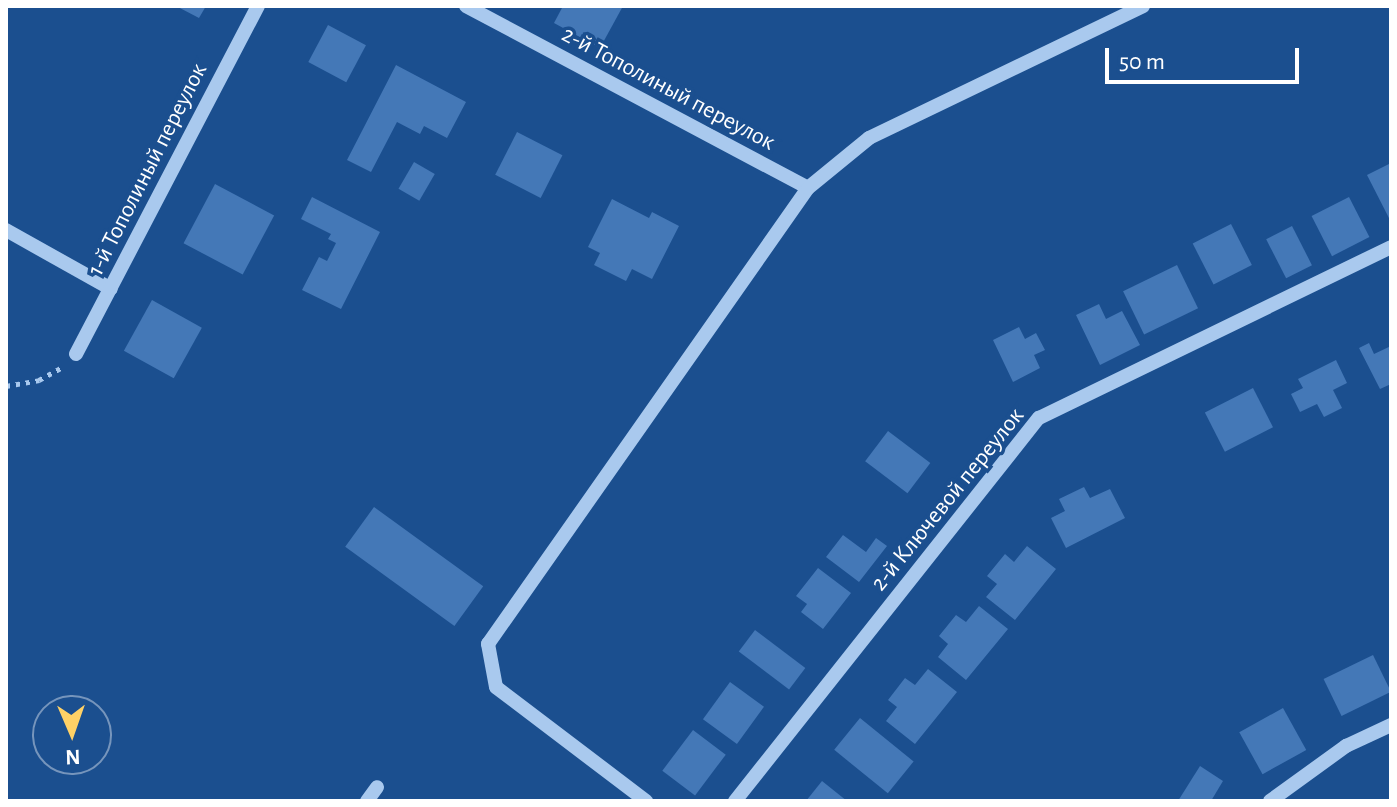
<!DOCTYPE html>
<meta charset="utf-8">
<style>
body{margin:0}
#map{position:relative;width:1397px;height:807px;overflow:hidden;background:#1b4f8f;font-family:"Alegreya Sans",sans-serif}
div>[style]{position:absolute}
.building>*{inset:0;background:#4478b7;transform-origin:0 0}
.path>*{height:5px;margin-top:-2.5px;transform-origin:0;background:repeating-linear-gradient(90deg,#a9c9ee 0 4px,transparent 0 10px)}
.minor>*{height:14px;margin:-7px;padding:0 7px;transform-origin:7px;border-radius:7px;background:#a9c9ee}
span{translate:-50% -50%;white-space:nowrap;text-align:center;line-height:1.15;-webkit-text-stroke:7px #1b4f8f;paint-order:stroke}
.street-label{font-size:24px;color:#fff}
.frame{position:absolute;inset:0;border:8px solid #fff;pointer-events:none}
.north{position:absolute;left:32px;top:695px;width:80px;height:80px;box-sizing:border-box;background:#1b4f8f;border:2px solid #7695bc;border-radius:50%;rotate:178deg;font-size:22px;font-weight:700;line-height:32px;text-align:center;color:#fff}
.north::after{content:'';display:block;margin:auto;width:28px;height:36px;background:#ffd166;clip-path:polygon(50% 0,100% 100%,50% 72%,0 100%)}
.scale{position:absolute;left:1105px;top:48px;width:194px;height:36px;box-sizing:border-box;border:4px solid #fff;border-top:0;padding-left:10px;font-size:24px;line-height:28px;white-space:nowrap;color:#fff;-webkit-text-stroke:6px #1b4f8f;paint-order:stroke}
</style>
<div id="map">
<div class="building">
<div style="clip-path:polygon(176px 6px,206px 6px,199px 18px)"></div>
<div style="clip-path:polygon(563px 6px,623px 6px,600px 48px,554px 23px)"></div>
<div style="left:328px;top:25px;width:43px;height:42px;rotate:28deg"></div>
<div style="clip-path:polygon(396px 65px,466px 102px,447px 138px,424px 126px,420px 134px,397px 122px,371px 172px,347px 160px)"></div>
<div style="left:517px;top:132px;width:51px;height:48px;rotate:27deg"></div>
<div style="left:414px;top:162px;width:24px;height:31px;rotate:30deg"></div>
<div style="clip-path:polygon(1391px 163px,1391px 222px,1367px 175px)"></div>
<div style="left:215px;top:184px;width:67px;height:67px;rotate:28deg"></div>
<div style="clip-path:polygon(312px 197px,380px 232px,341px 309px,302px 290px,319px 257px,327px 261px,336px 243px,328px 239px,331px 234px,301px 219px)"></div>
<div style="left:1349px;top:197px;width:45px;height:42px;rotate:63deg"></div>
<div style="clip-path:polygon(612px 199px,649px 218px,652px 212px,679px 226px,652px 279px,632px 269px,626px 281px,594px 265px,600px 253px,588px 247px)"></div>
<div style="left:1231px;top:224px;width:46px;height:43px;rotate:63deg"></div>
<div style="left:1292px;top:226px;width:44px;height:29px;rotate:63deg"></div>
<div style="left:1177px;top:265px;width:48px;height:60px;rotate:64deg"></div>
<div style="left:152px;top:300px;width:57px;height:58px;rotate:29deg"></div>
<div style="clip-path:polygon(1099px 304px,1106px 319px,1122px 311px,1140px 345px,1100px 365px,1076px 315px)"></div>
<div style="clip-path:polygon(1019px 327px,1025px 339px,1036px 333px,1045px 350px,1034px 355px,1040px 368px,1013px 382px,993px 340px)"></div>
<div style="clip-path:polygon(1369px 343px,1374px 354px,1391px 346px,1391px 384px,1380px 389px,1359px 348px)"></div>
<div style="clip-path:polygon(1336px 360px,1347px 383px,1333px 390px,1342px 408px,1324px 417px,1317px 404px,1300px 412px,1291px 394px,1303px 388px,1298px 379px)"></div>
<div style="left:1253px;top:388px;width:44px;height:54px;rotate:63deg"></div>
<div style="left:888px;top:431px;width:53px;height:38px;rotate:37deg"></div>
<div style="clip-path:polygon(1084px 487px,1090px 498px,1110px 489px,1125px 518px,1066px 548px,1051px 518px,1065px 511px,1059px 499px)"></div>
<div style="left:374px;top:507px;width:135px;height:49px;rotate:36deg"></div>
<div style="clip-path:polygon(843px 535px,866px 552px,876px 538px,887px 546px,859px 582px,826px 557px)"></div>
<div style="clip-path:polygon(1027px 546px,1056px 569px,1015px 620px,986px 597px,997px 584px,987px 576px,1005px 554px,1014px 562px)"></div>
<div style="clip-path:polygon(818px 568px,851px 593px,823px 629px,801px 612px,807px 604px,796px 596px)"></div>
<div style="clip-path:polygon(979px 606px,1008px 629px,966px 680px,938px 657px,948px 644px,939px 636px,956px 615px,966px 622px)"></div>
<div style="left:755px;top:630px;width:63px;height:27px;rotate:37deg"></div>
<div style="left:1373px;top:655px;width:41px;height:55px;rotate:64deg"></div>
<div style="clip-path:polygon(928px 669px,957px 692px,915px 744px,886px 721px,897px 707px,888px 700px,905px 678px,915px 685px)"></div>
<div style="left:730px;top:682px;width:42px;height:46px;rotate:36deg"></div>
<div style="left:1283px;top:708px;width:48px;height:50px;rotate:61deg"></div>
<div style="left:860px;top:718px;width:69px;height:41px;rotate:39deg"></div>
<div style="left:693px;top:730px;width:41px;height:51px;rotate:37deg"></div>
<div style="clip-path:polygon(1200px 766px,1223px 781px,1211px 801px,1178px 801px)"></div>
<div style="clip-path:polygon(822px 781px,847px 801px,806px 801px)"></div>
</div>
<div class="path">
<div style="left:6px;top:386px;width:34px;rotate:-10deg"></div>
<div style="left:39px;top:380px;width:29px;rotate:-29deg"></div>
</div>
<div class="minor">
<div style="left:466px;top:6px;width:387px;rotate:28deg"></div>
<div style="left:6px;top:230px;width:120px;rotate:29.3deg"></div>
<div style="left:76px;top:354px;width:393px;rotate:-62.4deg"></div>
<div style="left:367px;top:801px;width:17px;rotate:-54deg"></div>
<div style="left:646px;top:801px;width:188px;rotate:-142.8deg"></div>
<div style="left:496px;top:687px;width:44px;rotate:-100.5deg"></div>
<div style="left:488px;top:644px;width:557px;rotate:-54.94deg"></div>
<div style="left:808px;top:188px;width:79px;rotate:-39.3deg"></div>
<div style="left:869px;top:138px;width:304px;rotate:-25.7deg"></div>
<div style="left:735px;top:801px;width:489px;rotate:-51.6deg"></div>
<div style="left:1039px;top:418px;width:391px;rotate:-25.9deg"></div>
<div style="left:1270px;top:801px;width:94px;rotate:-35.9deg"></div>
<div style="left:1346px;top:746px;width:50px;rotate:-25deg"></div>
</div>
<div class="street-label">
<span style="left:668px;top:89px;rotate:28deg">2-й Тополиный переулок</span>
<span style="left:148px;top:170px;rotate:-63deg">1-й Тополиный переулок</span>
<span style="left:948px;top:500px;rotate:-51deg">2-й Ключевой переулок</span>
</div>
<div class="frame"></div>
<div class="north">N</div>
<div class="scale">50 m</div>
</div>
